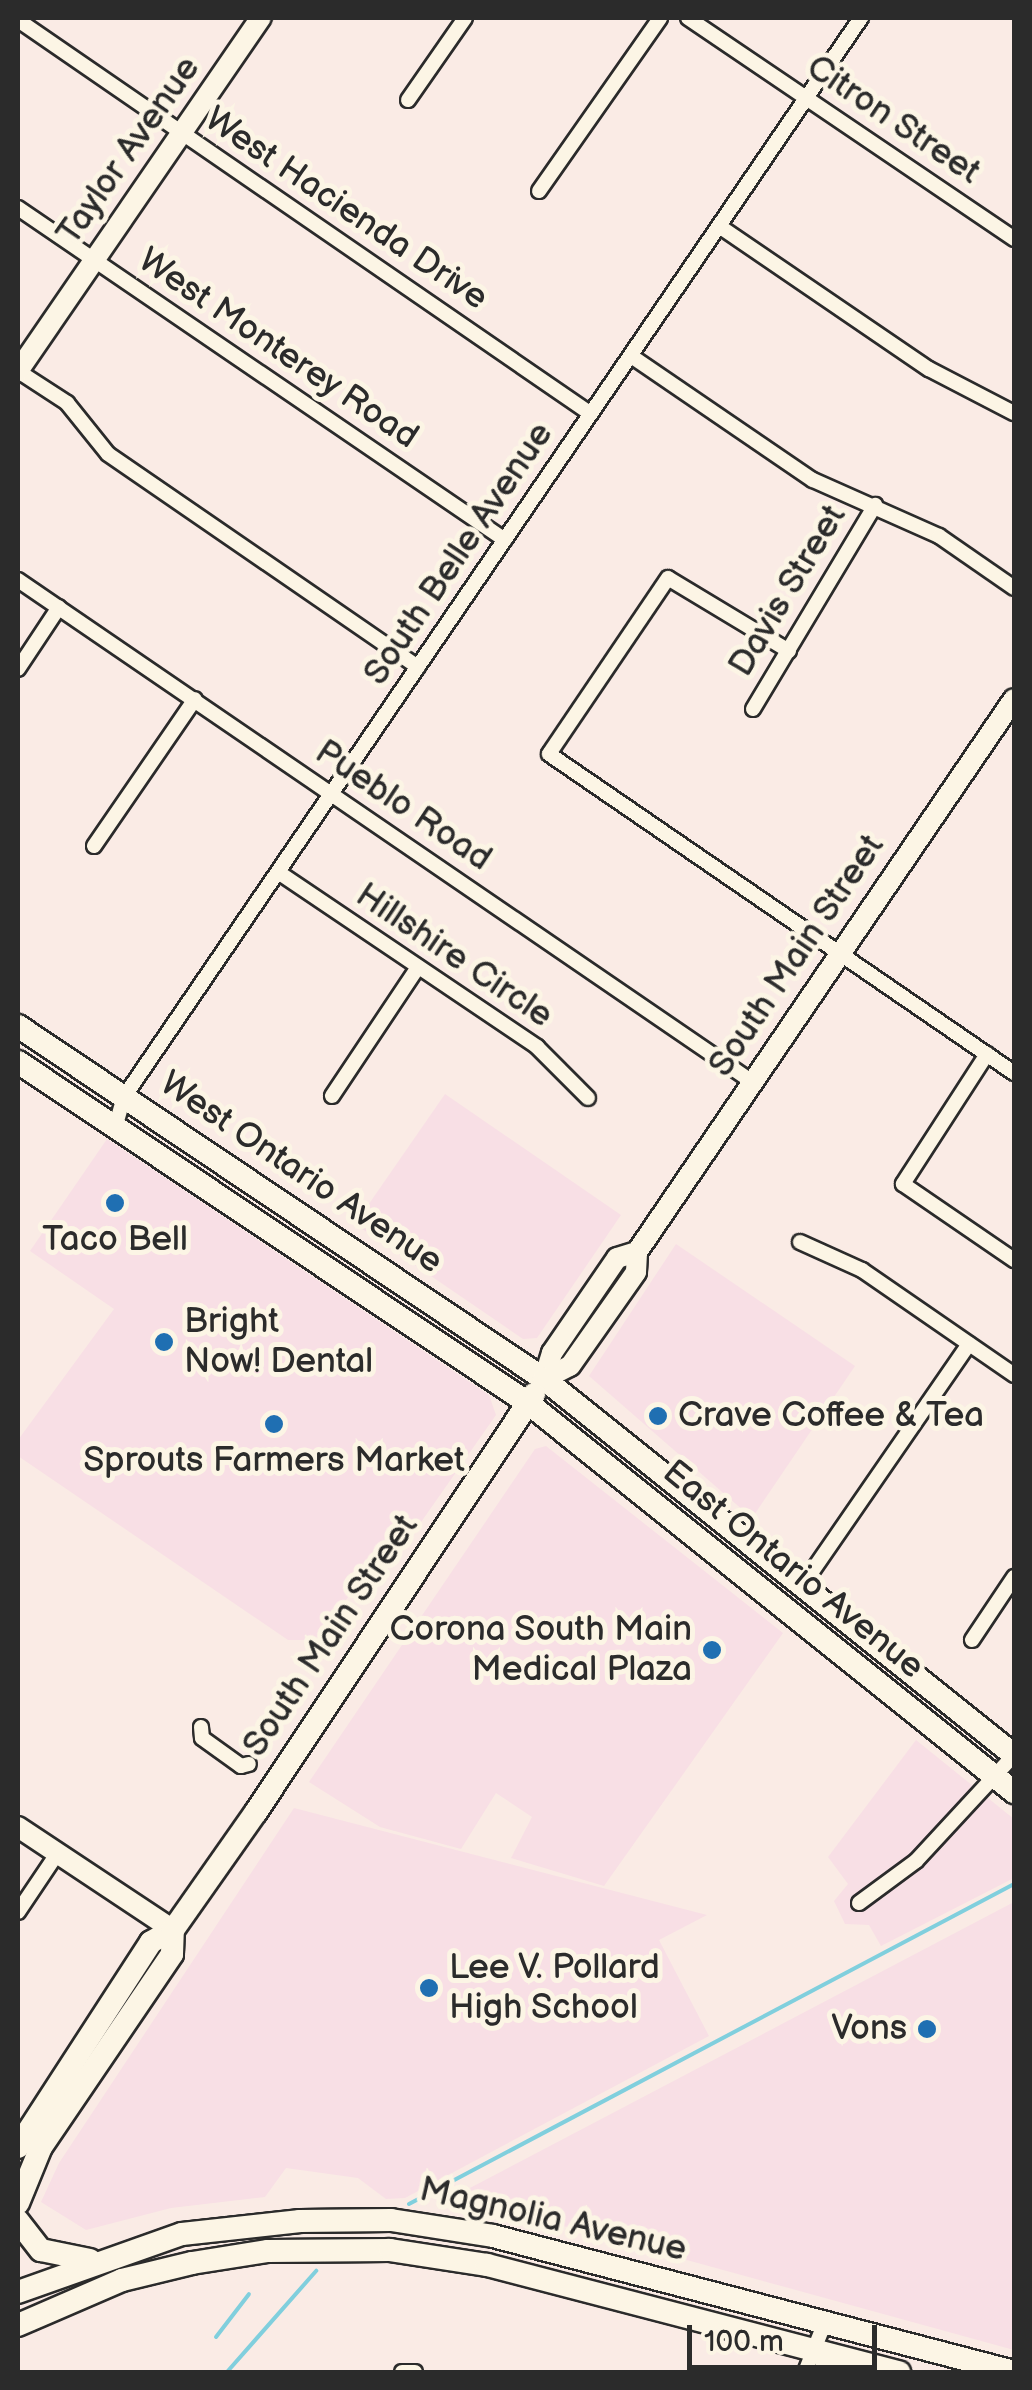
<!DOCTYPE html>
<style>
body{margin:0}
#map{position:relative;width:1032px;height:2390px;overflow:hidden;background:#faebe5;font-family:"Balsamiq Sans",sans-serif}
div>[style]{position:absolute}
.built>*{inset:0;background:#f8dfe5}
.stream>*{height:4px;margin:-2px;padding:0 2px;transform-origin:2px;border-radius:2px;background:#80cfdd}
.roads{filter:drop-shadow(2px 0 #2b2b2b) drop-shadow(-2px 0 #2b2b2b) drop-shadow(0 2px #2b2b2b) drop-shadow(0 -2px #2b2b2b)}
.street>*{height:14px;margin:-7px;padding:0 7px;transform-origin:7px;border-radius:7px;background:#fcf5e5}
.secondary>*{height:20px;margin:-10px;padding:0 10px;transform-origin:10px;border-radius:10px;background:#fcf5e5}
.primary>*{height:22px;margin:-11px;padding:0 11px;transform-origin:11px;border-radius:11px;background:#fcf5e5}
.dots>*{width:28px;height:28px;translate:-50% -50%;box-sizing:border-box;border:5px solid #fcf5e5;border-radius:50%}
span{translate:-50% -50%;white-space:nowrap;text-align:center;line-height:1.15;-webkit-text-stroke:10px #fcf5e5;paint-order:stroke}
.street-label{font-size:35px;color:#2b2b2b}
.poi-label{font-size:35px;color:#2b2b2b}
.left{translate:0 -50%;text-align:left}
.right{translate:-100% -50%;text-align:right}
.frame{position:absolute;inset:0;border:20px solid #2b2b2b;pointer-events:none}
.scale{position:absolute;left:687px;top:2325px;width:190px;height:45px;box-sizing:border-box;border:5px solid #2b2b2b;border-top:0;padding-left:12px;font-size:30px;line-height:35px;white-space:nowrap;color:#2b2b2b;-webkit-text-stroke:8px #fcf5e5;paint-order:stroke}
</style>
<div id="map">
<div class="built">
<div style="clip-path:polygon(445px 1094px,621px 1215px,537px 1338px,523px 1339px,355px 1224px)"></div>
<div style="clip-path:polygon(107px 1139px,489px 1395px,496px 1415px,377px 1585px,363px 1575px,319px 1640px,288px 1640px,18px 1456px,18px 1440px,114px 1309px,30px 1251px)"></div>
<div style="clip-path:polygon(676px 1244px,855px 1366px,752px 1518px,589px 1376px)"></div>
<div style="clip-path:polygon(546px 1446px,783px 1633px,604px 1886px,511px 1858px,532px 1817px,496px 1793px,461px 1849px,380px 1827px,309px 1782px,535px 1449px)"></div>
<div style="clip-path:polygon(916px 1740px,1014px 1819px,1014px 1878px,881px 1946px,869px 1925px,845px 1924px,834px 1901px,848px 1884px,828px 1857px)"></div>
<div style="clip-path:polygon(294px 1808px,707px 1915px,659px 1940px,709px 2036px,405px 2198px,386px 2199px,358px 2178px,286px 2168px,265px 2197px,171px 2208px,86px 2230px,41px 2202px,59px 2163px)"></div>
<div style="clip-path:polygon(1014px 1902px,1014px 2350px,487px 2205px,468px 2189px)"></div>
</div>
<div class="stream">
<div style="left:409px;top:2204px;width:684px;rotate:-27.88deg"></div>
<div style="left:216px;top:2337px;width:54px;rotate:-52.5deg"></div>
<div style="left:227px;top:2372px;width:135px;rotate:-48.6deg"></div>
</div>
<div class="roads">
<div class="street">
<div style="left:688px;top:18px;width:394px;rotate:34.1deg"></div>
<div style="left:18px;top:20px;width:695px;rotate:34.51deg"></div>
<div style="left:408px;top:100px;width:100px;rotate:-55.2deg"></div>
<div style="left:539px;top:191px;width:211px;rotate:-55deg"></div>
<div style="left:18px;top:208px;width:589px;rotate:34.28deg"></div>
<div style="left:719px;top:226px;width:254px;rotate:34.3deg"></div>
<div style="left:929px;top:369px;width:96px;rotate:27.4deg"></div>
<div style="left:631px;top:356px;width:220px;rotate:34.3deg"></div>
<div style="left:813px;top:480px;width:138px;rotate:24deg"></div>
<div style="left:939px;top:536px;width:91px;rotate:34.7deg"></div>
<div style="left:18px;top:371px;width:59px;rotate:33.1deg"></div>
<div style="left:67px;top:403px;width:65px;rotate:51.2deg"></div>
<div style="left:108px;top:454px;width:376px;rotate:34.5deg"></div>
<div style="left:18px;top:580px;width:891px;rotate:34.35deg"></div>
<div style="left:789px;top:651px;width:141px;rotate:-148.9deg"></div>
<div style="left:668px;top:578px;width:212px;rotate:124.1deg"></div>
<div style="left:549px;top:754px;width:564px;rotate:34.45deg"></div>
<div style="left:18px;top:669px;width:74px;rotate:-56.5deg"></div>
<div style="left:753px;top:709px;width:238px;rotate:-59.1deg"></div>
<div style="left:94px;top:846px;width:178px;rotate:-55.5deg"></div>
<div style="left:278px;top:872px;width:313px;rotate:34deg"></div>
<div style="left:537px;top:1047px;width:72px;rotate:45deg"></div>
<div style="left:987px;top:1054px;width:155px;rotate:122.9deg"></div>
<div style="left:903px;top:1184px;width:135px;rotate:34.4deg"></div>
<div style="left:332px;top:1096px;width:155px;rotate:-56.3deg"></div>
<div style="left:115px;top:1128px;width:32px;rotate:-74deg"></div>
<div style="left:124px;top:1097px;width:1307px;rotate:-55.67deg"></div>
<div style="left:800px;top:1242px;width:68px;rotate:24.3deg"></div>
<div style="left:862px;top:1270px;width:185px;rotate:34.6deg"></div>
<div style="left:802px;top:1586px;width:294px;rotate:-55.4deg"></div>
<div style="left:972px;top:1640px;width:76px;rotate:-56.3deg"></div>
<div style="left:201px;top:1727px;width:11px;rotate:85deg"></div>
<div style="left:202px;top:1738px;width:48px;rotate:35.7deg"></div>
<div style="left:241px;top:1766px;width:8px;rotate:-14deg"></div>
<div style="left:859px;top:1903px;width:71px;rotate:-36.4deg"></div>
<div style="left:916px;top:1861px;width:144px;rotate:-47.2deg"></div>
<div style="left:18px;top:1912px;width:70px;rotate:-56.1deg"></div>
<div style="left:819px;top:2351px;width:22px;rotate:74deg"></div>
<div style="left:402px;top:2372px;width:13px"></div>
<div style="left:805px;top:2372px;width:54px;rotate:-68.2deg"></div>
</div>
<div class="secondary">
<div style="left:18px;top:371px;width:429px;rotate:-55.5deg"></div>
<div style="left:544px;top:1379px;width:29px;rotate:-27deg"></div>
<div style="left:570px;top:1366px;width:115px;rotate:-54.9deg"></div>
<div style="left:636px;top:1272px;width:20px;rotate:-87deg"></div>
<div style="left:637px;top:1252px;width:669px;rotate:-55.72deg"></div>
<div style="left:544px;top:1379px;width:27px;rotate:-73deg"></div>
<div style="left:552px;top:1353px;width:115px;rotate:-55.6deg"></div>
<div style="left:617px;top:1258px;width:21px;rotate:-17deg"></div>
<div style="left:18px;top:1827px;width:186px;rotate:33.6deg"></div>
</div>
<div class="primary">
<div style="left:18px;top:1026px;width:633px;rotate:33.87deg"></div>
<div style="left:544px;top:1379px;width:602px;rotate:38.66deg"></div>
<div style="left:18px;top:1062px;width:613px;rotate:33.77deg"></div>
<div style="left:528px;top:1403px;width:623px;rotate:38.67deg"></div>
<div style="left:18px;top:2147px;width:244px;rotate:-57deg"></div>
<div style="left:151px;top:1942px;width:25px;rotate:-29deg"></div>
<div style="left:173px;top:1930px;width:144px;rotate:-54.9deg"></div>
<div style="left:256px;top:1812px;width:502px;rotate:-56.37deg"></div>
<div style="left:18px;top:2203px;width:61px;rotate:-67.7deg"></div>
<div style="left:41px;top:2147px;width:233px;rotate:-55.8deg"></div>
<div style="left:172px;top:1954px;width:24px;rotate:-88deg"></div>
<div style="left:18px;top:2221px;width:37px;rotate:52deg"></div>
<div style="left:41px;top:2250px;width:50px;rotate:11.5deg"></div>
<div style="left:18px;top:2292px;width:174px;rotate:-19.5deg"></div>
<div style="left:182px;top:2234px;width:119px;rotate:-6.3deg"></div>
<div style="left:300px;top:2221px;width:91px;rotate:-0.6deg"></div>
<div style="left:391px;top:2220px;width:103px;rotate:8.9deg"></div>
<div style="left:493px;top:2236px;width:538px;rotate:14.63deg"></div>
<div style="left:18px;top:2325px;width:113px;rotate:-23.4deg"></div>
<div style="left:122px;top:2280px;width:72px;rotate:-13.7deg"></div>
<div style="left:192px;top:2263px;width:77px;rotate:-9deg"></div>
<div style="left:268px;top:2251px;width:122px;rotate:-0.5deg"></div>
<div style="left:390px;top:2250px;width:98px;rotate:8.8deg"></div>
<div style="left:487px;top:2265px;width:426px;rotate:14.6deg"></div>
</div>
</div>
<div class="dots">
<div style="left:115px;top:1203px;background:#1f6fb2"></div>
<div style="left:164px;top:1342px;background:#1f6fb2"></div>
<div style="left:658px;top:1416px;background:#1f6fb2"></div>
<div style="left:274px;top:1424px;background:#1f6fb2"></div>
<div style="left:712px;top:1650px;background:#1f6fb2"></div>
<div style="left:429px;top:1988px;background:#1f6fb2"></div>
<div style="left:927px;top:2029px;background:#1f6fb2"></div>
</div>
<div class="street-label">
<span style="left:893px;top:120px;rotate:34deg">Citron Street</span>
<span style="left:129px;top:151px;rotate:-55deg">Taylor Avenue</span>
<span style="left:346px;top:209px;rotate:34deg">West Hacienda Drive</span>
<span style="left:278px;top:349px;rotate:34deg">West Monterey Road</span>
<span style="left:459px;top:554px;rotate:-56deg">South Belle Avenue</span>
<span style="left:788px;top:591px;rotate:-59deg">Davis Street</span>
<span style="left:403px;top:806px;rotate:34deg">Pueblo Road</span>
<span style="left:454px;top:956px;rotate:34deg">Hillshire Circle</span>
<span style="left:797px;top:956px;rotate:-56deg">South Main Street</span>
<span style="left:301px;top:1173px;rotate:34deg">West Ontario Avenue</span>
<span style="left:793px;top:1570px;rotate:39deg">East Ontario Avenue</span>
<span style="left:331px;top:1636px;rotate:-56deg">South Main Street</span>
<span style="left:553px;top:2220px;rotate:13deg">Magnolia Avenue</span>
</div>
<div class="poi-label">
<span style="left:115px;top:1240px">Taco Bell</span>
<span class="left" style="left:184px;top:1342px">Bright<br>Now! Dental</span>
<span class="left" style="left:678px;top:1416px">Crave Coffee &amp; Tea</span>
<span style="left:274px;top:1461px">Sprouts Farmers Market</span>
<span class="right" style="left:692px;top:1650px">Corona South Main<br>Medical Plaza</span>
<span class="left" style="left:449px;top:1988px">Lee V. Pollard<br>High School</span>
<span class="right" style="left:907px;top:2029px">Vons</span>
</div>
<div class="frame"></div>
<div class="scale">100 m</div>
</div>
